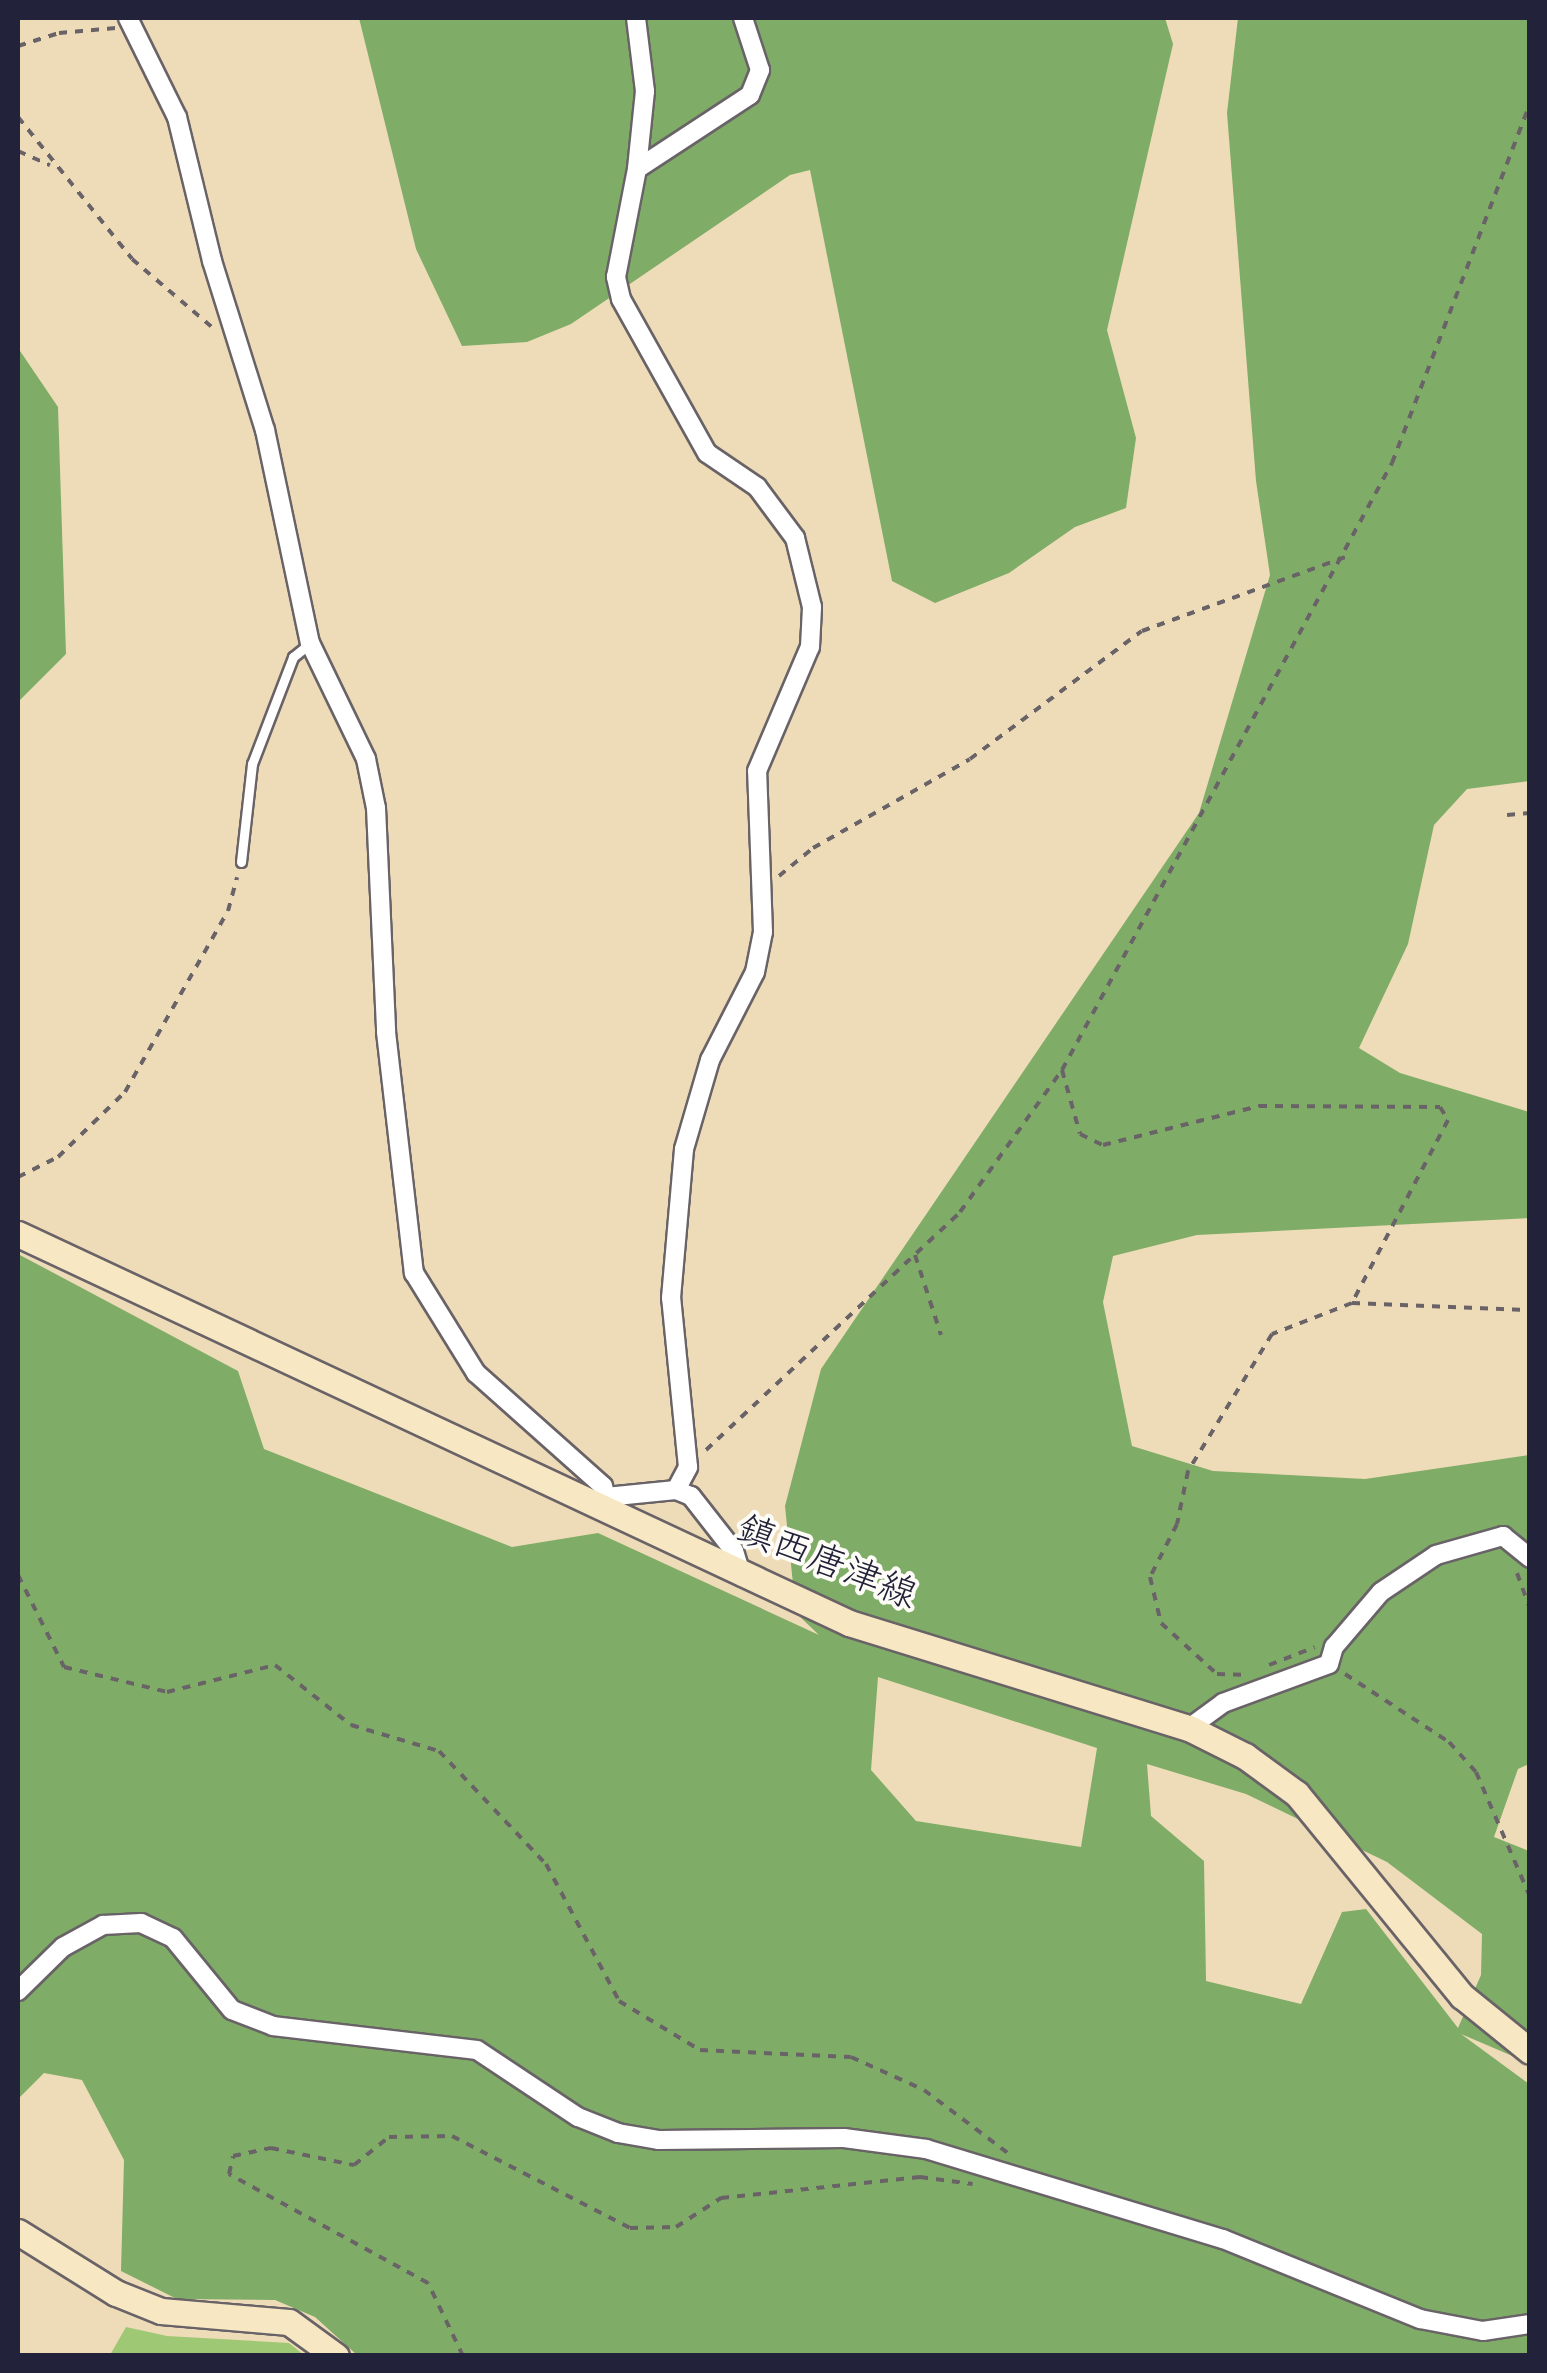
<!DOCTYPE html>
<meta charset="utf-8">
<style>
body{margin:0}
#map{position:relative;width:1547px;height:2373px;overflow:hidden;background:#eedcb9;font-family:"Gochi Hand","Klee One",sans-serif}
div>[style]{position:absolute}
.green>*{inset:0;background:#9fc874}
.forest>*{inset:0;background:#7fac66}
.path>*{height:4px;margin-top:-2px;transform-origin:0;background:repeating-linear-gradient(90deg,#696367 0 8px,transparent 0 16px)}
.roads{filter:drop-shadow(2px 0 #696367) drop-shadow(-2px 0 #696367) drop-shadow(0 2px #696367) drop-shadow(0 -2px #696367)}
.lane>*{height:9px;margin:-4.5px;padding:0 4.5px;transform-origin:4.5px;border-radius:4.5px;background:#fff}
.street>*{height:18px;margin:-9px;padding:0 9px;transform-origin:9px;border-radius:9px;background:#fff}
.secondary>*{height:25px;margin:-12.5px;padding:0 12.5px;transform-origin:12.5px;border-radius:12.5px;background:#f7e8c3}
span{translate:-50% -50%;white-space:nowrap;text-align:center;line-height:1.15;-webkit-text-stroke:8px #fdfcf7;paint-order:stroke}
.street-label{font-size:38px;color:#22223b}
.frame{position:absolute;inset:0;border:20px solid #22223b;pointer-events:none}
</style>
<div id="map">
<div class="green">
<div style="clip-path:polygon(126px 2327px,167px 2336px,289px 2343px,304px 2355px,110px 2355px)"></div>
</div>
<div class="forest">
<div style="clip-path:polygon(359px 18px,1165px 18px,1173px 44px,1107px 330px,1136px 438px,1126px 508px,1075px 527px,1009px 573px,935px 603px,892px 581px,810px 170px,790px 175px,571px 324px,527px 342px,462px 346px,416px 249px)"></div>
<div style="clip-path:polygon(evenodd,1238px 18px,1529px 18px,1529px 781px,1467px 789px,1434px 825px,1408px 944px,1359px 1048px,1400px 1073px,1529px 1112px,1529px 1218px,1197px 1235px,1113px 1256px,1103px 1302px,1132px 1446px,1213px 1471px,1365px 1479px,1529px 1455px,1529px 1764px,1518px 1769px,1494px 1837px,1529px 1851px,1529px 2063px,1461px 2034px,1529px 2084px,1529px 2355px,357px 2355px,315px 2317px,275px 2300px,177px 2299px,121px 2271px,124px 2160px,82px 2080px,44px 2073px,18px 2099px,18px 1254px,238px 1371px,264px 1449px,512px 1547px,598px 1533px,819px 1635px,796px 1613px,785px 1506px,821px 1369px,1199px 813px,1270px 575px,1256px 481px,1227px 113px,1238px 18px,878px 1677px,1097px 1748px,1081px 1847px,916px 1821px,871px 1770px,878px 1677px,1238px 18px,1147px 1764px,1246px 1794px,1387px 1862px,1482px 1934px,1481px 1975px,1458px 2028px,1366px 1909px,1342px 1912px,1301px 2004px,1206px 1981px,1204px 1861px,1151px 1816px,1147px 1764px)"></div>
<div style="clip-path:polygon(18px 348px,58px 407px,66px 654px,18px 702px)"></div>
</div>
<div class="path">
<div style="left:18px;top:46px;width:43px;rotate:-17.6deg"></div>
<div style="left:59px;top:33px;width:57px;rotate:-5deg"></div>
<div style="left:18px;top:117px;width:182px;rotate:51.2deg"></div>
<div style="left:132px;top:259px;width:106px;rotate:40.4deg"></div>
<div style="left:18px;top:151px;width:35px;rotate:24deg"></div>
<div style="left:1507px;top:815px;width:23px;rotate:-5deg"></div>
<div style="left:779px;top:876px;width:44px;rotate:-39.5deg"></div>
<div style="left:813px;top:848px;width:180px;rotate:-29.5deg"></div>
<div style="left:970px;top:759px;width:214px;rotate:-36.7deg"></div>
<div style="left:1142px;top:631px;width:216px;rotate:-20deg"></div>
<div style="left:1062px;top:1070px;width:691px;rotate:-61.47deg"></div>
<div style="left:1392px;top:463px;width:385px;rotate:-69deg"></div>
<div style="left:18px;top:1177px;width:45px;rotate:-26.6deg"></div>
<div style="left:58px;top:1157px;width:93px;rotate:-44.1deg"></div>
<div style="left:125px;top:1092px;width:208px;rotate:-60.4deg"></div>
<div style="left:228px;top:911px;width:35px;rotate:-75deg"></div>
<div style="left:915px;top:1255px;width:84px;rotate:72deg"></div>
<div style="left:1352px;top:1303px;width:178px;rotate:2.3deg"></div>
<div style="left:706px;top:1450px;width:348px;rotate:-43.1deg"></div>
<div style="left:960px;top:1212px;width:175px;rotate:-54.3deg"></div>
<div style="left:1062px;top:1070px;width:66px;rotate:74.3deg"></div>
<div style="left:1080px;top:1134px;width:25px;rotate:26deg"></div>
<div style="left:1103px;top:1145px;width:161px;rotate:-14deg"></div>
<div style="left:1259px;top:1106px;width:181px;rotate:0.3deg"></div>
<div style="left:1440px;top:1107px;width:15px;rotate:58deg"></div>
<div style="left:1448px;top:1120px;width:207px;rotate:117.7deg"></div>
<div style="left:1352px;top:1303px;width:86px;rotate:158.8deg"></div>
<div style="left:1272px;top:1334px;width:161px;rotate:121.5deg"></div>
<div style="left:1188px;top:1471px;width:54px;rotate:101.7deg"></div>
<div style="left:1177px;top:1524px;width:59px;rotate:117deg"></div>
<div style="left:1150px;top:1577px;width:47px;rotate:76.6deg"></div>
<div style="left:1161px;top:1623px;width:76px;rotate:42.3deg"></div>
<div style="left:1217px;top:1674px;width:25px;rotate:2deg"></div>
<div style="left:1517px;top:1573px;width:38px;rotate:70deg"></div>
<div style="left:18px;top:1575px;width:103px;rotate:63.4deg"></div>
<div style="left:64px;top:1667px;width:106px;rotate:13.6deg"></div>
<div style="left:167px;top:1692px;width:111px;rotate:-14deg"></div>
<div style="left:275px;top:1665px;width:97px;rotate:38.3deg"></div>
<div style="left:351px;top:1725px;width:92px;rotate:16.5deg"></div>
<div style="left:439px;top:1751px;width:156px;rotate:46.6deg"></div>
<div style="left:546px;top:1864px;width:155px;rotate:61.9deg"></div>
<div style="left:619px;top:2001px;width:95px;rotate:31.2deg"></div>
<div style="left:700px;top:2050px;width:151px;rotate:2.7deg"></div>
<div style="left:851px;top:2057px;width:80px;rotate:24.3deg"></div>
<div style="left:924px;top:2090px;width:105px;rotate:36.9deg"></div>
<div style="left:1269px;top:1665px;width:49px;rotate:-21.4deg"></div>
<div style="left:1345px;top:1674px;width:124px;rotate:33.2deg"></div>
<div style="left:1449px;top:1742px;width:40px;rotate:48deg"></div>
<div style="left:1476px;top:1772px;width:136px;rotate:66.6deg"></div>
<div style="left:463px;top:2356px;width:81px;rotate:-115.6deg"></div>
<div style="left:428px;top:2283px;width:227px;rotate:-151.3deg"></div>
<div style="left:229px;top:2174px;width:18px;rotate:-77deg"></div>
<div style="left:233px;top:2156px;width:39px;rotate:-12deg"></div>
<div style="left:271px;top:2148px;width:85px;rotate:11.6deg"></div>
<div style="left:354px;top:2165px;width:45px;rotate:-38.7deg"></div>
<div style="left:389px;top:2137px;width:63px;rotate:-0.9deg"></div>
<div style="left:452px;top:2136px;width:200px;rotate:27.3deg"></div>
<div style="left:630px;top:2228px;width:46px;rotate:-1.2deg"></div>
<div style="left:676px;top:2227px;width:54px;rotate:-32.8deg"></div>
<div style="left:721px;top:2198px;width:200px;rotate:-6deg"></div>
<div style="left:920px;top:2177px;width:53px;rotate:7.5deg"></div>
</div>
<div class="roads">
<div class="lane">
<div style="left:241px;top:862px;width:99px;rotate:-83.6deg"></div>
<div style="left:252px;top:764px;width:115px;rotate:-69deg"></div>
<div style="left:293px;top:657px;width:22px;rotate:-39deg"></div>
</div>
<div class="street">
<div style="left:128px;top:18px;width:110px;rotate:63.7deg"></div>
<div style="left:177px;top:117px;width:148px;rotate:76.3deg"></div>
<div style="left:212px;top:261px;width:177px;rotate:72.6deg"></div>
<div style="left:265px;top:430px;width:218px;rotate:78.1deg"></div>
<div style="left:310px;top:643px;width:129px;rotate:64.2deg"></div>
<div style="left:366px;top:759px;width:50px;rotate:78.5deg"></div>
<div style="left:376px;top:808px;width:224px;rotate:87.4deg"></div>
<div style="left:386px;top:1032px;width:243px;rotate:83.4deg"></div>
<div style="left:414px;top:1273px;width:118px;rotate:58.2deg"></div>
<div style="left:476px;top:1373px;width:170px;rotate:41.7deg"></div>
<div style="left:603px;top:1486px;width:11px;rotate:75deg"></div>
<div style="left:636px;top:18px;width:74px;rotate:83deg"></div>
<div style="left:645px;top:91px;width:78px;rotate:95.9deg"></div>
<div style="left:676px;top:1490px;width:26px;rotate:-62deg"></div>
<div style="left:688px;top:1467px;width:170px;rotate:-95.7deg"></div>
<div style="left:671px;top:1298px;width:150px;rotate:-85deg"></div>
<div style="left:684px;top:1149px;width:93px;rotate:-73.7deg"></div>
<div style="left:710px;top:1060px;width:99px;rotate:-62.9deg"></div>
<div style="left:755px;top:972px;width:41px;rotate:-78.7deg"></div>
<div style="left:763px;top:932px;width:161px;rotate:-92.1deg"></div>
<div style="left:757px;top:771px;width:135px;rotate:-66.9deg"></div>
<div style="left:810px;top:647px;width:40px;rotate:-87.1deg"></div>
<div style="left:812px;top:607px;width:71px;rotate:-103.8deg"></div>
<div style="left:795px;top:538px;width:64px;rotate:-126.7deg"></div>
<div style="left:757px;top:487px;width:60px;rotate:-145.8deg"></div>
<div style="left:707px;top:453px;width:176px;rotate:-119.2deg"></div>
<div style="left:621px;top:299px;width:23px;rotate:-103deg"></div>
<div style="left:616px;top:277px;width:110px;rotate:-79deg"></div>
<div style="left:637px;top:169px;width:135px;rotate:-33.2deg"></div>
<div style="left:750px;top:95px;width:27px;rotate:-68deg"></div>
<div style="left:760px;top:70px;width:55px;rotate:-108.1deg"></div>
<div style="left:602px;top:1504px;width:8px;rotate:-60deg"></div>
<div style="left:606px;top:1497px;width:70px;rotate:-5.7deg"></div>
<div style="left:676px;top:1490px;width:16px;rotate:22deg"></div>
<div style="left:691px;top:1496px;width:70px;rotate:52deg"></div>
<div style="left:734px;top:1551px;width:27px;rotate:73deg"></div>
<div style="left:1189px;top:1728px;width:42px;rotate:-36.3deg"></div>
<div style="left:1223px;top:1703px;width:113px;rotate:-20.2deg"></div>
<div style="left:1329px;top:1664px;width:18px;rotate:-74deg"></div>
<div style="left:1334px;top:1647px;width:72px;rotate:-49.5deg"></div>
<div style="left:1381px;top:1592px;width:66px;rotate:-33.9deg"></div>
<div style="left:1436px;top:1555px;width:70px;rotate:-15.8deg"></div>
<div style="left:1503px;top:1536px;width:35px;rotate:39deg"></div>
<div style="left:18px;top:1991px;width:63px;rotate:-44.4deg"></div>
<div style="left:63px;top:1947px;width:46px;rotate:-28.8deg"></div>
<div style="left:103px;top:1925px;width:38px;rotate:-3deg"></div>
<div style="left:141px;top:1923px;width:35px;rotate:25deg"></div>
<div style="left:173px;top:1938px;width:93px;rotate:50.7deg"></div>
<div style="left:232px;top:2010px;width:44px;rotate:21.3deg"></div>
<div style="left:273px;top:2026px;width:205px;rotate:6.7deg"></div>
<div style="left:477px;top:2050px;width:121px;rotate:33.6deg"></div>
<div style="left:578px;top:2117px;width:43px;rotate:21.8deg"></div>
<div style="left:618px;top:2133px;width:42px;rotate:9.7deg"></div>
<div style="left:659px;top:2140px;width:185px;rotate:-0.6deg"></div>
<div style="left:844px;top:2138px;width:83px;rotate:7.6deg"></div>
<div style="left:926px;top:2149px;width:310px;rotate:16.9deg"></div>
<div style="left:1223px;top:2239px;width:213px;rotate:22.1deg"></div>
<div style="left:1420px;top:2319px;width:64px;rotate:10.8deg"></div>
<div style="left:1483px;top:2331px;width:48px;rotate:-8.5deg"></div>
</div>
<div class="secondary">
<div style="left:18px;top:1234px;width:918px;rotate:25.08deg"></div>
<div style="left:849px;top:1623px;width:356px;rotate:17.2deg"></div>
<div style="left:1189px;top:1728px;width:63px;rotate:26.6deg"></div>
<div style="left:1245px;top:1756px;width:64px;rotate:36.2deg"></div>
<div style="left:1297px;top:1794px;width:261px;rotate:50.8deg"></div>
<div style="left:1462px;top:1996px;width:87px;rotate:39deg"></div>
<div style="left:18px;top:2232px;width:115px;rotate:31.9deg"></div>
<div style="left:116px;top:2293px;width:48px;rotate:21.8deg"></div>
<div style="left:161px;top:2311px;width:128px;rotate:4.9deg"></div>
<div style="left:289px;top:2322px;width:58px;rotate:35.9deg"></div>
</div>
</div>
<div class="street-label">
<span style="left:825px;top:1567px;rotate:22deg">鎮西唐津線</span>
</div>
<div class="frame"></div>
</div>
